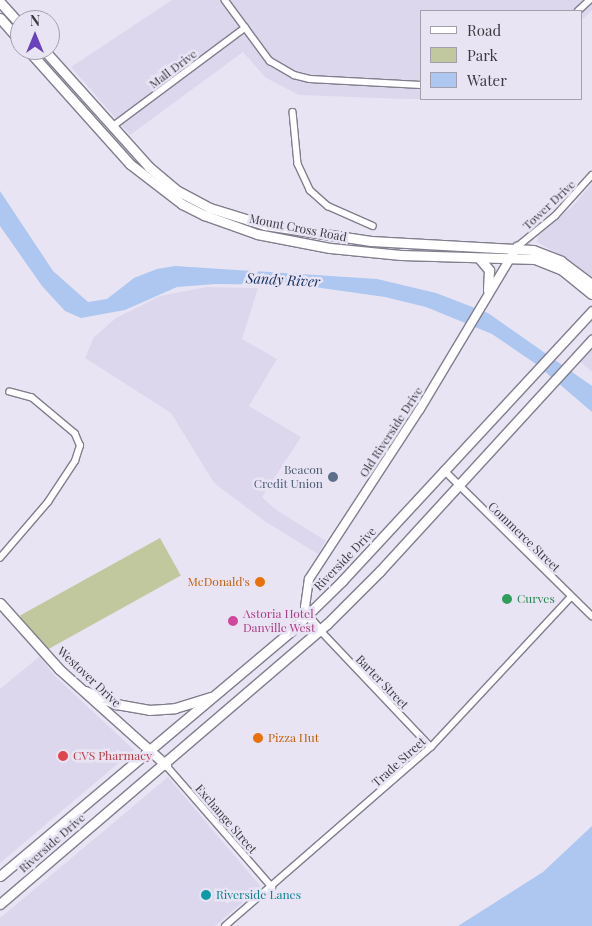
<!DOCTYPE html>
<style>
body{margin:0}
#map{position:relative;width:592px;height:926px;overflow:hidden;background:#e8e4f4;font-family:"Playfair Display",serif}
div>[style]{position:absolute}
.built>*{inset:0;background:#ddd7ee}
.green>*{inset:0;background:#c2c89e;transform-origin:0 0}
.water>*{inset:0;background:#adc7f1}
.roads{filter:drop-shadow(1px 0 #827e8d) drop-shadow(-1px 0 #827e8d) drop-shadow(0 1px #827e8d) drop-shadow(0 -1px #827e8d)}
.minor>*{height:5.5px;margin:-2.75px;padding:0 2.75px;transform-origin:2.75px;border-radius:2.75px;background:#fff}
.tertiary>*{height:8px;margin:-4px;padding:0 4px;transform-origin:4px;border-radius:4px;background:#fff}
.secondary>*{height:9px;margin:-4.5px;padding:0 4.5px;transform-origin:4.5px;border-radius:4.5px;background:#fff}
.primary>*{height:9px;margin:-4.5px;padding:0 4.5px;transform-origin:4.5px;border-radius:4.5px;background:#fff}
.dots>*{width:14px;height:14px;translate:-50% -50%;box-sizing:border-box;border:2px solid #e8e4f4;border-radius:50%}
span{translate:-50% -50%;white-space:nowrap;text-align:center;line-height:1.15;-webkit-text-stroke:5px #e8e4f4;paint-order:stroke}
.street-label{font-size:12px;color:#3b3a40}
.service-label{font-size:12px;color:#4e5e75}
.right{translate:-100% -50%;text-align:right}
.food-label{font-size:12px;color:#c56008}
.left{translate:0 -50%;text-align:left}
.leisure-label{font-size:12px;color:#27864d}
.hotel-label{font-size:12px;color:#b23c85}
.health-label{font-size:12px;color:#be3a42}
.culture-label{font-size:12px;color:#0d838f}
.water-label{font-size:14px;color:#132f62;font-style:italic}
.legend{position:absolute;left:420px;top:10px;width:162px;height:90px;box-sizing:border-box;background:#e8e4f4;border:1px solid #a3a0ac;margin:0;padding:6px 9px;list-style:none;font-size:15px;color:#3b3a40}
.legend li{display:flex;align-items:center;gap:10px;height:25px}
.legend b{width:25px;border:1px solid #a3a0ac}
.north{position:absolute;left:10px;top:10px;width:50px;height:50px;box-sizing:border-box;background:#e8e4f4;border:1px solid #a3a0ac;border-radius:50%;rotate:0deg;font-size:14px;font-weight:700;line-height:20px;text-align:center;color:#3b3a40}
.north::after{content:'';display:block;margin:auto;width:18px;height:22px;background:#6941ba;clip-path:polygon(50% 0,100% 100%,50% 72%,0 100%)}
</style>
<div id="map">
<div class="built">
<div style="clip-path:polygon(172px 0,592px 0,592px 10px,581px 21px,581px 11px,421px 11px,421px 99px,481px 99px,403px 99px,299px 95px,266px 78px,243px 52px,130px 135px,71px 67px)"></div>
<div style="clip-path:polygon(592px 183px,592px 278px,574px 263px,537px 242px,539px 235px,574px 205px)"></div>
<div style="clip-path:polygon(206px 287px,258px 288px,242px 339px,277px 359px,249px 406px,301px 437px,262px 497px,275px 509px,326px 541px,318px 554px,266px 522px,214px 483px,171px 413px,85px 358px,94px 337px,116px 318px,160px 296px)"></div>
<div style="clip-path:polygon(592px 349px,592px 372px,576px 358px)"></div>
<div style="clip-path:polygon(40px 656px,55px 676px,134px 750px,0 863px,0 689px)"></div>
<div style="clip-path:polygon(168px 777px,261px 887px,215px 926px,0 926px,0 918px)"></div>
</div>
<div class="green">
<div style="left:160px;top:538px;width:43px;height:160px;rotate:61deg"></div>
</div>
<div class="water">
<div style="clip-path:polygon(0 191px,53px 271px,88px 302px,107px 299px,134px 278px,157px 269px,175px 266px,377px 279px,436px 293px,488px 313px,592px 386px,592px 412px,536px 364px,492px 334px,426px 307px,385px 297px,300px 285px,216px 284px,177px 287px,125px 310px,81px 318px,65px 311px,42px 286px,0 226px)"></div>
<div style="clip-path:polygon(592px 826px,592px 926px,458px 926px,543px 872px)"></div>
</div>
<div class="roads">
<div class="minor">
<div style="left:225px;top:0;width:76px;rotate:53.6deg"></div>
<div style="left:270px;top:61px;width:28px;rotate:30deg"></div>
<div style="left:294px;top:75px;width:16px;rotate:14deg"></div>
<div style="left:310px;top:79px;width:111px;rotate:3.1deg"></div>
<div style="left:578px;top:11px;width:16px;rotate:-43deg"></div>
<div style="left:293px;top:112px;width:52px;rotate:84.5deg"></div>
<div style="left:298px;top:164px;width:29px;rotate:65deg"></div>
<div style="left:310px;top:190px;width:24px;rotate:42deg"></div>
<div style="left:328px;top:206px;width:49px;rotate:24deg"></div>
<div style="left:112px;top:127px;width:166px;rotate:-36.7deg"></div>
<div style="left:517px;top:247px;width:49px;rotate:-39.2deg"></div>
<div style="left:555px;top:216px;width:55px;rotate:-47.9deg"></div>
<div style="left:444px;top:470px;width:208px;rotate:44.6deg"></div>
<div style="left:0;top:558px;width:74px;rotate:-49.4deg"></div>
<div style="left:48px;top:502px;width:49px;rotate:-56.6deg"></div>
<div style="left:75px;top:461px;width:16px;rotate:-72deg"></div>
<div style="left:80px;top:446px;width:13px;rotate:-113deg"></div>
<div style="left:75px;top:434px;width:56px;rotate:-140.1deg"></div>
<div style="left:32px;top:398px;width:23px;rotate:-165deg"></div>
<div style="left:320px;top:630px;width:161px;rotate:46.5deg"></div>
<div style="left:166px;top:765px;width:162px;rotate:49deg"></div>
<div style="left:225px;top:926px;width:273px;rotate:-41deg"></div>
<div style="left:431px;top:747px;width:205px;rotate:-47deg"></div>
</div>
<div class="tertiary">
<div style="left:320px;top:630px;width:20px;rotate:-131deg"></div>
<div style="left:307px;top:615px;width:8px;rotate:-104deg"></div>
<div style="left:305px;top:607px;width:28px;rotate:-82deg"></div>
<div style="left:309px;top:579px;width:203px;rotate:-56.9deg"></div>
<div style="left:420px;top:409px;width:189px;rotate:-59.1deg"></div>
</div>
<div class="secondary">
<div style="left:0;top:2px;width:30px;rotate:48deg"></div>
<div style="left:0;top:18px;width:30px;rotate:49deg"></div>
<div style="left:28px;top:50px;width:153px;rotate:48.2deg"></div>
<div style="left:130px;top:164px;width:66px;rotate:37.6deg"></div>
<div style="left:182px;top:204px;width:25px;rotate:27deg"></div>
<div style="left:204px;top:215px;width:56px;rotate:19.7deg"></div>
<div style="left:257px;top:234px;width:74px;rotate:10.9deg"></div>
<div style="left:330px;top:248px;width:71px;rotate:5.6deg"></div>
<div style="left:401px;top:255px;width:134px;rotate:1.7deg"></div>
<div style="left:535px;top:259px;width:29px;rotate:22deg"></div>
<div style="left:562px;top:270px;width:38px;rotate:39deg"></div>
<div style="left:44px;top:50px;width:157px;rotate:48.1deg"></div>
<div style="left:149px;top:167px;width:38px;rotate:40deg"></div>
<div style="left:178px;top:191px;width:36px;rotate:28deg"></div>
<div style="left:210px;top:208px;width:58px;rotate:17.2deg"></div>
<div style="left:265px;top:225px;width:107px;rotate:8.6deg"></div>
<div style="left:371px;top:241px;width:162px;rotate:3.2deg"></div>
<div style="left:533px;top:250px;width:30px;rotate:21deg"></div>
<div style="left:561px;top:261px;width:39px;rotate:37deg"></div>
<div style="left:479px;top:258px;width:16px;rotate:50deg"></div>
<div style="left:489px;top:270px;width:20px;rotate:93deg"></div>
<div style="left:0;top:603px;width:89px;rotate:48.2deg"></div>
<div style="left:59px;top:669px;width:144px;rotate:41.9deg"></div>
</div>
<div class="primary">
<div style="left:85px;top:691px;width:34px;rotate:23deg"></div>
<div style="left:116px;top:704px;width:34px;rotate:10deg"></div>
<div style="left:149px;top:710px;width:26px;rotate:-4deg"></div>
<div style="left:175px;top:708px;width:38px;rotate:-17deg"></div>
<div style="left:0;top:876px;width:382px;rotate:-40.1deg"></div>
<div style="left:292px;top:630px;width:70px;rotate:-44.4deg"></div>
<div style="left:342px;top:581px;width:368px;rotate:-47.2deg"></div>
<div style="left:0;top:904px;width:430px;rotate:-40.6deg"></div>
<div style="left:327px;top:624px;width:75px;rotate:-45deg"></div>
<div style="left:380px;top:571px;width:314px;rotate:-47.5deg"></div>
</div>
</div>
<div class="dots">
<div style="left:333px;top:477px;background:#5c6f8a"></div>
<div style="left:260px;top:582px;background:#e8710a"></div>
<div style="left:507px;top:599px;background:#2e9e5b"></div>
<div style="left:233px;top:621px;background:#d1479c"></div>
<div style="left:258px;top:738px;background:#e8710a"></div>
<div style="left:63px;top:756px;background:#e0444e"></div>
<div style="left:206px;top:895px;background:#0f9aa8"></div>
</div>
<div class="street-label">
<span style="left:173px;top:69px;rotate:-37deg">Mall Drive</span>
<span style="left:549px;top:205px;rotate:-43deg">Tower Drive</span>
<span style="left:298px;top:228px;rotate:11deg">Mount Cross Road</span>
<span style="left:391px;top:432px;rotate:-57deg">Old Riverside Drive</span>
<span style="left:524px;top:537px;rotate:44deg">Commerce Street</span>
<span style="left:345px;top:559px;rotate:-46deg">Riverside Drive</span>
<span style="left:89px;top:677px;rotate:43deg">Westover Drive</span>
<span style="left:382px;top:682px;rotate:46deg">Barter Street</span>
<span style="left:399px;top:762px;rotate:-42deg">Trade Street</span>
<span style="left:226px;top:819px;rotate:49deg">Exchange Street</span>
<span style="left:52px;top:843px;rotate:-41deg">Riverside Drive</span>
</div>
<div class="service-label">
<span class="right" style="left:323px;top:477px">Beacon<br>Credit Union</span>
</div>
<div class="food-label">
<span class="right" style="left:250px;top:582px">McDonald's</span>
<span class="left" style="left:268px;top:738px">Pizza Hut</span>
</div>
<div class="leisure-label">
<span class="left" style="left:517px;top:599px">Curves</span>
</div>
<div class="hotel-label">
<span class="left" style="left:243px;top:621px">Astoria Hotel<br>Danville West</span>
</div>
<div class="health-label">
<span class="left" style="left:73px;top:756px">CVS Pharmacy</span>
</div>
<div class="culture-label">
<span class="left" style="left:216px;top:895px">Riverside Lanes</span>
</div>
<div class="water-label">
<span style="left:283px;top:280px;rotate:3deg">Sandy River</span>
</div>
<ul class="legend">
<li><b style="height:6px;background:#fff"></b>Road</li>
<li><b style="height:14px;background:#c2c89e"></b>Park</li>
<li><b style="height:14px;background:#adc7f1"></b>Water</li>
</ul>
<div class="north">N</div>
</div>
